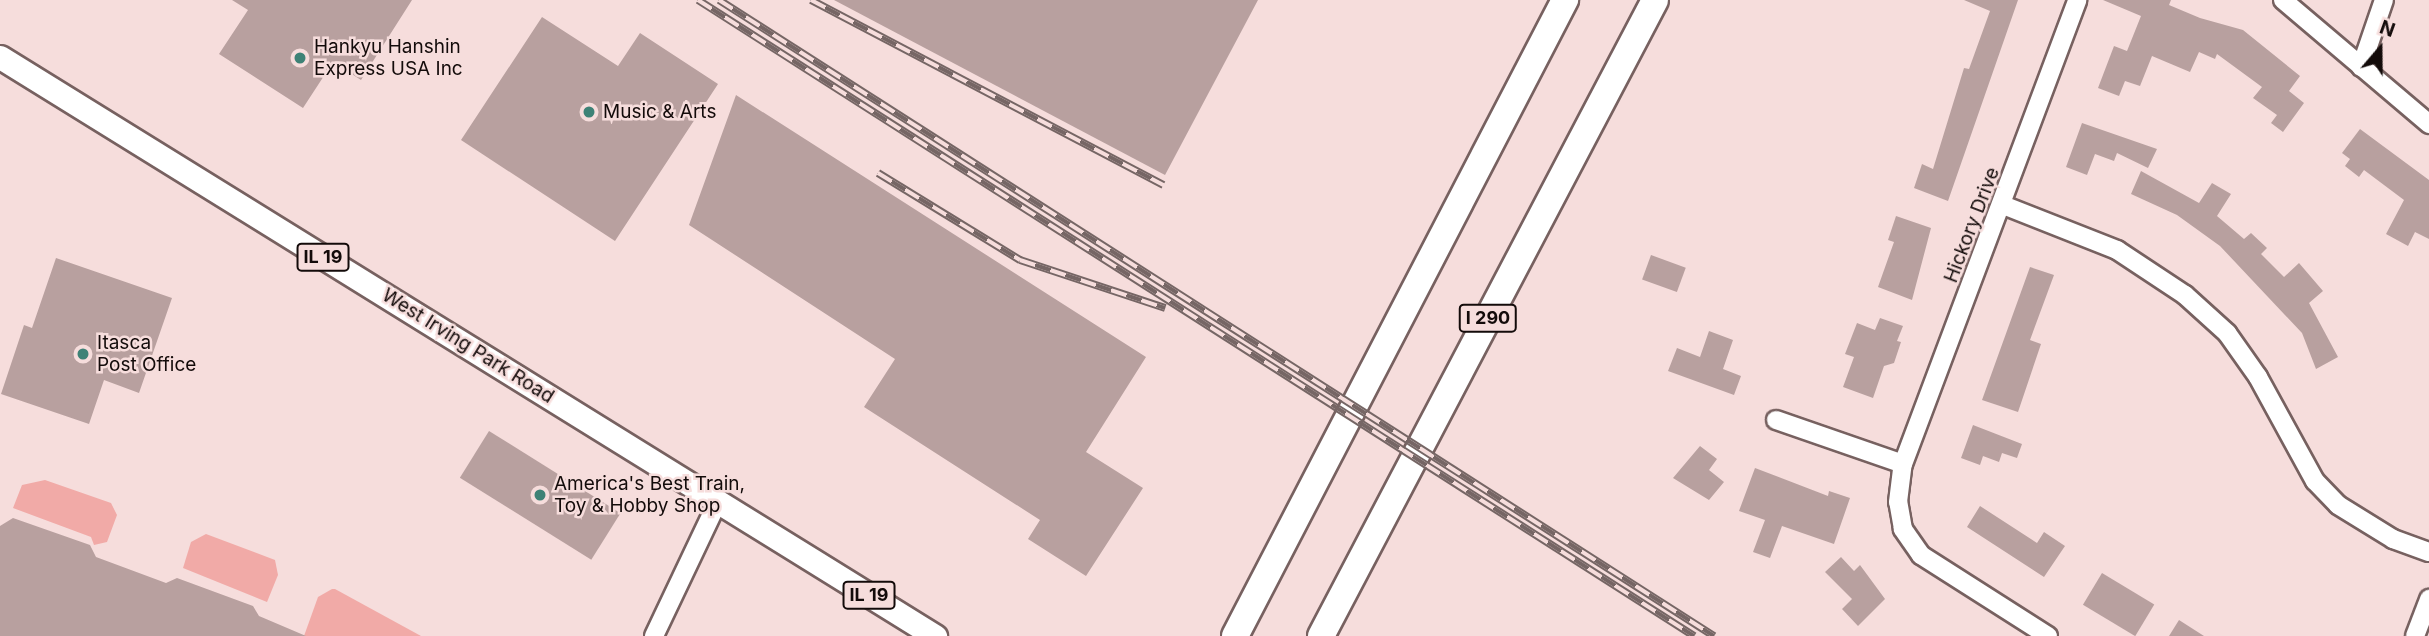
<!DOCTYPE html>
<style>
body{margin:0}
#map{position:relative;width:2429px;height:636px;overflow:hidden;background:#f6dddc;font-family:Inter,sans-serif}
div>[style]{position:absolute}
.green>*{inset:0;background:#f1aaa7}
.building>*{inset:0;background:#b8a09f;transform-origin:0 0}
.roads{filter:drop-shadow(2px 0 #776160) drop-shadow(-2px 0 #776160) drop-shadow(0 2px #776160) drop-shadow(0 -2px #776160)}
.minor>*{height:18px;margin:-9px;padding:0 9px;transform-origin:9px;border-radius:9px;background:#fff}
.major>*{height:23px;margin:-11.5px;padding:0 11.5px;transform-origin:11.5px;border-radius:11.5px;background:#fff}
.highway>*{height:26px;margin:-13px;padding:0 13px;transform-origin:13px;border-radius:13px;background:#fff}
.rail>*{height:8px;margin-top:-4px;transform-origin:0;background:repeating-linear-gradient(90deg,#f6dddc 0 16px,#766665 0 32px);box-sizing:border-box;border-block:2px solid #766665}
.dots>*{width:19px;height:19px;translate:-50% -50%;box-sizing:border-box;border:4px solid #f6dddc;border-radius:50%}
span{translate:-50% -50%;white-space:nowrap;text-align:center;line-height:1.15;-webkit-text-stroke:5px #f6dddc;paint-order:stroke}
.shield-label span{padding:2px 5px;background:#f6dddc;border:2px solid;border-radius:5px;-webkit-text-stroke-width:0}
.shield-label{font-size:18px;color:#130b0a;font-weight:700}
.poi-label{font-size:19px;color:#130b0a}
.left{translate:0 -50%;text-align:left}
.street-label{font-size:19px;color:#130b0a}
.north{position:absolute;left:2345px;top:14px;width:70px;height:70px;-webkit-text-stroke:5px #f6dddc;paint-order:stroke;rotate:20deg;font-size:19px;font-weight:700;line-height:28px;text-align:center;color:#130b0a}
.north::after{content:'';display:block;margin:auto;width:24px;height:32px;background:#130b0a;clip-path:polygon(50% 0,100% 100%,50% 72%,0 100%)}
</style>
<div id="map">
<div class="green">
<div style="clip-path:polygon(45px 480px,111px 503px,117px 515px,107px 542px,94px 545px,91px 537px,13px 508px,22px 485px)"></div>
<div style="clip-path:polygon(206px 534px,275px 560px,278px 575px,267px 602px,183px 568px,191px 542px)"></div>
<div style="clip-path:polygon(332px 589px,335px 589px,421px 636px,304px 636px,318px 597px)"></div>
</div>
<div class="building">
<div style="clip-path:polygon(232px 0,412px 0,361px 80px,333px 62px,303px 108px,219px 54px,248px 10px)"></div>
<div style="clip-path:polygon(834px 0,1258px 0,1165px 175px)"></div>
<div style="clip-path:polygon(1964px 0,2018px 0,1948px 201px,1914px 188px,1922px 164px,1933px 169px,1964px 68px,1969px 69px,1990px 11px)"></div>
<div style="clip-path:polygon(2103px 0,2171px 0,2169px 5px,2200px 18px,2243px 30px,2300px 76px,2289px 91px,2304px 103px,2283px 132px,2271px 123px,2277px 115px,2253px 98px,2262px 87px,2217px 54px,2215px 59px,2199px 52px,2190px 72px,2152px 56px,2140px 86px,2125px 81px,2119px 96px,2098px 88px,2114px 46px,2127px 51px,2141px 16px)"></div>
<div style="clip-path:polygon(542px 17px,618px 66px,640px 33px,718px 84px,615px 241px,461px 140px)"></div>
<div style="clip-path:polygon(736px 95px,1146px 357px,1086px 452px,1143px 488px,1086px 576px,1028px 539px,1040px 520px,864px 407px,895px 359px,689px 225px)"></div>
<div style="clip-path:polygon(2082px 123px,2157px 149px,2148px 168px,2117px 153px,2114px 161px,2095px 154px,2087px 175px,2066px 167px)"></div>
<div style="clip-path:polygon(2360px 129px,2429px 180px,2429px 239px,2415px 232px,2408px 246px,2386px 234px,2404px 200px,2364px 170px,2359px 177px,2345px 166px,2350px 159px,2342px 153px)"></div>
<div style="clip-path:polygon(2141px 171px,2199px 203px,2212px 183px,2231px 194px,2217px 216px,2244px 239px,2251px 233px,2267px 248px,2261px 254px,2284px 277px,2299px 263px,2323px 291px,2309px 303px,2338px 357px,2316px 369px,2302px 333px,2220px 246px,2177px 215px,2131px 194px)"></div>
<div style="clip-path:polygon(1896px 216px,1931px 228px,1912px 300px,1878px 287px,1894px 242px,1888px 240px)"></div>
<div style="left:1651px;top:255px;width:37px;height:26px;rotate:20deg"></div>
<div style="clip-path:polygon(56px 258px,172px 298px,139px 393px,104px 380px,89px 424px,1px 394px,24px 325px,32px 328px)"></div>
<div style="clip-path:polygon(2030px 267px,2054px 275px,2030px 340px,2041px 344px,2018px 412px,1982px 400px)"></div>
<div style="clip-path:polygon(1880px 318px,1903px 326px,1897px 341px,1901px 342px,1894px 363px,1884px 366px,1873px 398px,1843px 387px,1854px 357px,1845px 354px,1857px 323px,1875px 330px)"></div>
<div style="clip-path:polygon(1709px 331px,1733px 340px,1723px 369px,1741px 376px,1734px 395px,1668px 371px,1677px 348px,1700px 357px)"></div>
<div style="clip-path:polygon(1973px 425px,2022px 444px,2017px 458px,2002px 453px,1999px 462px,1983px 456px,1980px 465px,1961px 458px)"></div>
<div style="left:489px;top:431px;width:155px;height:55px;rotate:32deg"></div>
<div style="clip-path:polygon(1700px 446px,1717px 459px,1709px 470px,1724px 482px,1709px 500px,1673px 478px)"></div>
<div style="clip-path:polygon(1755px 468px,1828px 496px,1829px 491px,1850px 498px,1834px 544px,1782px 526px,1770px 558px,1753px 552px,1765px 520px,1739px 511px)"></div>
<div style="clip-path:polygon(1980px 506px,2037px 543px,2044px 532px,2065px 546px,2044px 577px,1967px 527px)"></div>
<div style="clip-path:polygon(13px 518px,90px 545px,96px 557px,166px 583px,177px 578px,253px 606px,259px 616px,306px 636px,0 636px,0 526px)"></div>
<div style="clip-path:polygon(1841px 557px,1854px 571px,1860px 565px,1885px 599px,1858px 626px,1842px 609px,1852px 599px,1825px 572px)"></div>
<div style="left:2102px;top:573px;width:61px;height:37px;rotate:31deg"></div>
<div style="clip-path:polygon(2179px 620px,2204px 636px,2169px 636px)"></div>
</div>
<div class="roads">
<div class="minor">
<div style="left:2283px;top:0;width:192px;rotate:40.3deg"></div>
<div style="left:2361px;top:67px;width:71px;rotate:-71.1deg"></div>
<div style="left:2003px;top:205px;width:123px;rotate:21.5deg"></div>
<div style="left:2117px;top:250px;width:82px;rotate:33.5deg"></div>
<div style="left:2185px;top:295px;width:57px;rotate:42.1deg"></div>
<div style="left:2227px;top:333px;width:54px;rotate:54.8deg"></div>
<div style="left:2258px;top:377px;width:119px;rotate:61.3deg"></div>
<div style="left:2315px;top:481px;width:33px;rotate:46deg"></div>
<div style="left:2338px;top:505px;width:65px;rotate:31.7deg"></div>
<div style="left:2393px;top:539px;width:38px;rotate:20deg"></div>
<div style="left:1776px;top:420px;width:134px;rotate:19.1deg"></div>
<div style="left:654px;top:636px;width:149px;rotate:-64.6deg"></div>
<div style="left:2048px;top:636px;width:151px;rotate:-147.5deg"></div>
<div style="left:1921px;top:555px;width:32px;rotate:-125deg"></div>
<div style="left:1903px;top:529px;width:27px;rotate:-100deg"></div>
<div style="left:1898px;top:502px;width:38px;rotate:-83deg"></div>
<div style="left:1903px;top:464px;width:496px;rotate:-69.4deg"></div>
<div style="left:2415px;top:636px;width:40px;rotate:-69deg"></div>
</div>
<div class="major">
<div style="left:0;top:57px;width:1100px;rotate:31.77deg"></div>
</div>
<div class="highway">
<div style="left:1235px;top:636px;width:717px;rotate:-62.58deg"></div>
<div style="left:1321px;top:636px;width:718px;rotate:-62.29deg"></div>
</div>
</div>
<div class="rail">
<div style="left:698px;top:0;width:1182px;rotate:32.56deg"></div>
<div style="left:719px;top:0;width:1181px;rotate:32.59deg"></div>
<div style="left:811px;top:0;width:398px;rotate:27.7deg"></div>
<div style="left:878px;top:173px;width:167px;rotate:31.5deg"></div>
<div style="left:1020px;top:260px;width:153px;rotate:18.3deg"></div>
</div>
<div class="dots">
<div style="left:300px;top:58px;background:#3e8276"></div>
<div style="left:589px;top:112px;background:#3e8276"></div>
<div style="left:83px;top:354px;background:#3e8276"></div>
<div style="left:540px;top:495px;background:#3e8276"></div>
</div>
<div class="shield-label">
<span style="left:323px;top:257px">IL 19</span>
<span style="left:1488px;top:318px">I 290</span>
<span style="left:869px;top:595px">IL 19</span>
</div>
<div class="poi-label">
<span class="left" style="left:314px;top:58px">Hankyu Hanshin<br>Express USA Inc</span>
<span class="left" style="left:603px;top:112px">Music &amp; Arts</span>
<span class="left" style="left:97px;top:354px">Itasca<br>Post Office</span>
<span class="left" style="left:554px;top:495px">America's Best Train,<br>Toy &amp; Hobby Shop</span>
</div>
<div class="street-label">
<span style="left:1972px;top:225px;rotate:-69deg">Hickory Drive</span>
<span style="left:468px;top:346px;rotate:32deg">West Irving Park Road</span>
</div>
<div class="north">N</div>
</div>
